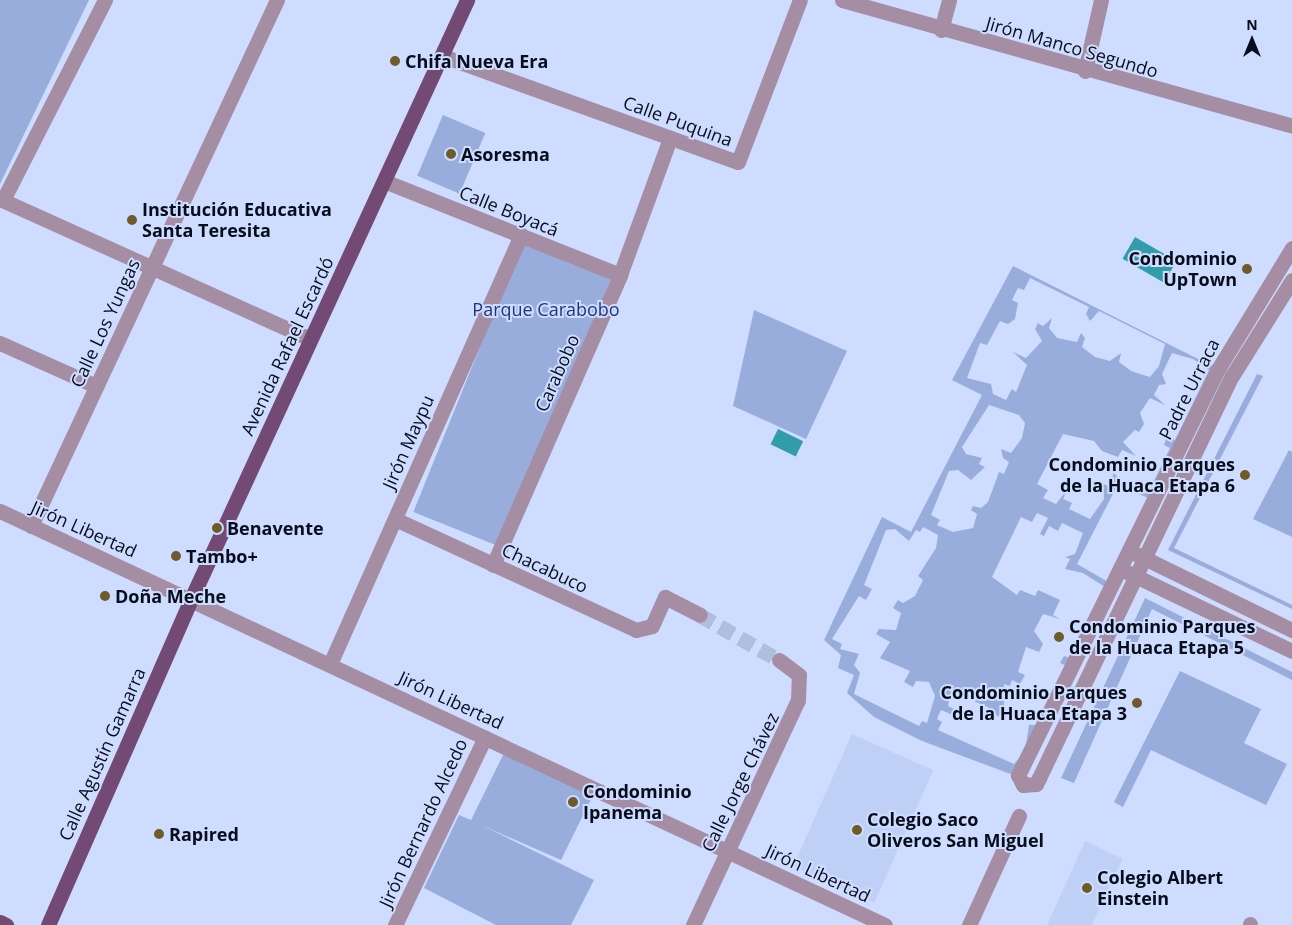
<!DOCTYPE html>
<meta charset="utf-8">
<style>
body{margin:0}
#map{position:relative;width:1292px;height:925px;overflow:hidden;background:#ceddff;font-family:"Open Sans",sans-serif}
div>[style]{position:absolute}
.built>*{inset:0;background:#bfd0f7;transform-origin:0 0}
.green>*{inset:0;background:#98addc;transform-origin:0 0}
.water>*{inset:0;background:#329daa;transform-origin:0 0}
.minor-tunnel>*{height:15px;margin-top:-7.5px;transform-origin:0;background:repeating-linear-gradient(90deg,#b0bedd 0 15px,transparent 0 23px)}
.minor>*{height:15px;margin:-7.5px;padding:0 7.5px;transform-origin:7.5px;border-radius:7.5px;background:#a58da4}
.major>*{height:15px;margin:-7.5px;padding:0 7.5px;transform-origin:7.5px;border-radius:7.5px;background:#734a74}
.dots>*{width:14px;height:14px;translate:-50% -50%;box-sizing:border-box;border:2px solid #ceddff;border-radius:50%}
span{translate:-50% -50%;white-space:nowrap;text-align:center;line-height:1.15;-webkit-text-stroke:4px #ceddff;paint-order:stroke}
.street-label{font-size:18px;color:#080d1b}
.poi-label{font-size:18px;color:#080d1b;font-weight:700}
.left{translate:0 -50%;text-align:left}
.right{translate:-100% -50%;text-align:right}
.park-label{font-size:18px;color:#1e357d}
.north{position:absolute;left:1227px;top:15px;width:50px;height:50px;-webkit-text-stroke:4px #ceddff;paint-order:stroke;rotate:0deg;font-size:14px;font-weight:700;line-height:20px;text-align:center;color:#080d1b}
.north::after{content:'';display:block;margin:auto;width:18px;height:22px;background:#080d1b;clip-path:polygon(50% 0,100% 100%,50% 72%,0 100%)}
</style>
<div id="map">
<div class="built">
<div style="left:852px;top:734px;width:89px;height:145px;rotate:24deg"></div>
<div style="clip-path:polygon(1085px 841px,1123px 859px,1114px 877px,1092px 925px,1047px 925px)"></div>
</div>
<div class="green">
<div style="clip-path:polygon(0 0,89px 0,0 184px)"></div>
<div style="left:443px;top:115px;width:46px;height:66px;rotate:23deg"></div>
<div style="left:522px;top:243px;width:96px;height:290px;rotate:22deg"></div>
<div style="clip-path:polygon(evenodd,1013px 266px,1218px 369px,1154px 501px,1118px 484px,1077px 564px,1117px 587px,1024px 779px,922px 741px,874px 717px,847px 693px,854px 675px,838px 668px,841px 655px,824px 640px,882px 517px,911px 532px,982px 395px,952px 380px,1013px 266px,1030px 278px,1089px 307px,1086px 314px,1090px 321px,1099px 311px,1165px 344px,1159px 366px,1150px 377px,1131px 371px,1119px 362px,1121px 353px,1110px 361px,1095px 357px,1082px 347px,1085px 338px,1081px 333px,1077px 342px,1057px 338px,1049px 328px,1052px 318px,1043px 326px,1038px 323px,1035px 329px,1042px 341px,1026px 358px,1013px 352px,1027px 365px,1016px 392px,1012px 389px,1006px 400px,993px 394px,991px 384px,967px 378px,980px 343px,987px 345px,1000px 321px,1008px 324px,1015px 319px,1018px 303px,1012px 300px,1018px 288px,1024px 290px,1030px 278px,1013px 266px,1172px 353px,1193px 359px,1209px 370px,1175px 440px,1167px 437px,1164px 445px,1170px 448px,1148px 493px,1125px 485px,1114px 473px,1108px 486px,1103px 484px,1104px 499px,1090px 519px,1069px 509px,1072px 503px,1063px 499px,1067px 490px,1056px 504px,1043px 498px,1048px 490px,1037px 484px,1063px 434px,1094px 441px,1102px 451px,1118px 457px,1122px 450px,1136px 456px,1123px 442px,1135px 430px,1139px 432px,1144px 424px,1140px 413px,1150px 398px,1165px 405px,1154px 395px,1159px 385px,1166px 384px,1162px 374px,1172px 353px,1013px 266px,989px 405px,1019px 415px,1025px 423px,1022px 438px,1011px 453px,1001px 449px,1003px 458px,1009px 462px,1004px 474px,999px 472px,988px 502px,981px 508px,973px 506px,971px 510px,977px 514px,973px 528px,953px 532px,937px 525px,940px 520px,931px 515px,949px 471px,958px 470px,971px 480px,985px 467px,979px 464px,982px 458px,966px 454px,962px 447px,989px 405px,1013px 266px,1037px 513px,1048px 518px,1040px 534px,1044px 536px,1049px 526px,1058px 531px,1062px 523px,1083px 533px,1075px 554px,1065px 557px,1070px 559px,1065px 569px,1083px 573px,1105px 587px,1070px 658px,1064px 656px,1060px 663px,1067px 666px,1037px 725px,1029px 725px,1025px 751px,1014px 764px,938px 730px,942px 722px,937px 719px,941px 710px,953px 715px,956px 710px,948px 706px,951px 691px,992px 709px,998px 717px,1004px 707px,1004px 684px,1010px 686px,1012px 680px,1020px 684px,1025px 675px,1018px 672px,1026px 647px,1039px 652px,1043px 644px,1034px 631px,1043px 614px,1060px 619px,1053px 615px,1060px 600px,1038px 590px,1035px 596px,1020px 590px,1017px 595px,992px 577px,1021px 517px,1032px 522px,1037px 513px,1013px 266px,923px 527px,938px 535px,936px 548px,918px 576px,923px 580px,915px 596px,903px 603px,898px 600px,893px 608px,901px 613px,896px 630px,879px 629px,876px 634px,890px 642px,880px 658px,910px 671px,904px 682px,913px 687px,916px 681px,929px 682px,935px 696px,927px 723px,922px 721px,919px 726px,854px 694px,860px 673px,854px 665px,859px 654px,840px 649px,842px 644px,832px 639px,859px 596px,866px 600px,872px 589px,864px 585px,886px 530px,895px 529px,909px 541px,916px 530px,920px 532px,923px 527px)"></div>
<div style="clip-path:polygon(754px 310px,847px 351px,806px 439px,733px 406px)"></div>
<div style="clip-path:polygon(1257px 374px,1263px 376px,1174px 548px,1292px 605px,1292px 609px,1168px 550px)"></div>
<div style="clip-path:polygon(1289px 450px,1292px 452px,1292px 537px,1253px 519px)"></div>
<div style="clip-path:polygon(1145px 598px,1292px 672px,1292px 680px,1152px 609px,1074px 783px,1061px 778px)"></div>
<div style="clip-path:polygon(1180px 671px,1261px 709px,1244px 743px,1287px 764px,1266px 805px,1151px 750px,1123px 807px,1114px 802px)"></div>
<div style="clip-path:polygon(507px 747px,596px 789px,561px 860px,481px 825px,594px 880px,571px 925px,496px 925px,424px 888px,459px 815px,471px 820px)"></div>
</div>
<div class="water">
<div style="left:1135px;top:237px;width:48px;height:25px;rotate:30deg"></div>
<div style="left:778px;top:429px;width:28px;height:17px;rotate:26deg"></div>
</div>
<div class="minor-tunnel">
<div style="left:700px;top:615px;width:91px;rotate:29.7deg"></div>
</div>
<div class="minor">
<div style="left:842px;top:0;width:467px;rotate:15.6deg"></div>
<div style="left:941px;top:30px;width:31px;rotate:-75deg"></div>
<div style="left:443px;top:56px;width:313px;rotate:19.8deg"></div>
<div style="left:738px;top:162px;width:173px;rotate:-69.1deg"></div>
<div style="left:1085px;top:71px;width:73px;rotate:-77.3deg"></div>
<div style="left:384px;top:181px;width:254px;rotate:21.7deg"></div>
<div style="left:0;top:199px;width:340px;rotate:24.3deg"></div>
<div style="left:3px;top:200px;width:225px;rotate:-63deg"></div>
<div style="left:1292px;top:248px;width:142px;rotate:121.4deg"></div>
<div style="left:1218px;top:369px;width:446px;rotate:116.2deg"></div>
<div style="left:1021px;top:769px;width:7px;rotate:117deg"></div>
<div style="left:1018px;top:775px;width:11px;rotate:63deg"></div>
<div style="left:1023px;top:785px;width:13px;rotate:-4deg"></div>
<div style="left:1036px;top:784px;width:7px;rotate:-63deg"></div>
<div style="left:1039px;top:778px;width:446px;rotate:-64.4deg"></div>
<div style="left:1232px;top:376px;width:113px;rotate:-58deg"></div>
<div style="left:0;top:343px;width:105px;rotate:24.1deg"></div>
<div style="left:0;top:511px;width:977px;rotate:25.07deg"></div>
<div style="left:395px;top:519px;width:265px;rotate:24.7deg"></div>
<div style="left:636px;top:630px;width:16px;rotate:-14deg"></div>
<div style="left:652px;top:626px;width:32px;rotate:-66deg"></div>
<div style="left:665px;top:597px;width:39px;rotate:27deg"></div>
<div style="left:31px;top:526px;width:581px;rotate:-64.94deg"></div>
<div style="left:1136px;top:554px;width:174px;rotate:26deg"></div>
<div style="left:493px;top:565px;width:317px;rotate:-66.3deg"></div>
<div style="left:620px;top:275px;width:146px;rotate:-69.9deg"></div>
<div style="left:1127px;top:572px;width:183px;rotate:25.6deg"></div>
<div style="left:330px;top:664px;width:470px;rotate:-66deg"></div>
<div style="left:395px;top:925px;width:208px;rotate:-64.4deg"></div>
<div style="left:693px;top:925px;width:248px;rotate:-65deg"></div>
<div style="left:798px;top:700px;width:25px;rotate:-88deg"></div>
<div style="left:799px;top:675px;width:25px;rotate:-143deg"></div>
<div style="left:969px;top:925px;width:120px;rotate:-65.4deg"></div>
<div style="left:1250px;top:925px;width:1px;rotate:-90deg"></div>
</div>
<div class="major">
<div style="left:0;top:922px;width:7px;rotate:27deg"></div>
<div style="left:48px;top:925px;width:356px;rotate:-66.3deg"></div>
<div style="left:191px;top:599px;width:660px;rotate:-65.26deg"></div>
</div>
<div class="dots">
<div style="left:395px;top:61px;background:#6f5b2a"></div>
<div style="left:451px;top:154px;background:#6f5b2a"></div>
<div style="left:132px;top:220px;background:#6f5b2a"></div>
<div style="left:1247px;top:269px;background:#6f5b2a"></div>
<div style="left:1245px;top:475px;background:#6f5b2a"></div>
<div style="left:217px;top:528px;background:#6f5b2a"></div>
<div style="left:176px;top:556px;background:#6f5b2a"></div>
<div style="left:105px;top:596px;background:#6f5b2a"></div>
<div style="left:1059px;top:637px;background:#6f5b2a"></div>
<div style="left:1137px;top:703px;background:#6f5b2a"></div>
<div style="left:573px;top:802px;background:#6f5b2a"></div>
<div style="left:857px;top:830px;background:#6f5b2a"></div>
<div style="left:159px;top:834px;background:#6f5b2a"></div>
<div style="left:1087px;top:888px;background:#6f5b2a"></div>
</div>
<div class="street-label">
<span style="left:1072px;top:47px;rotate:16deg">Jirón Manco Segundo</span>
<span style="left:678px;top:121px;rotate:20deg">Calle Puquina</span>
<span style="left:509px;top:211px;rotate:22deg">Calle Boyacá</span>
<span style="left:105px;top:323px;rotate:-65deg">Calle Los Yungas</span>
<span style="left:287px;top:346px;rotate:-65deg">Avenida Rafael Escardó</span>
<span style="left:557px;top:373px;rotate:-66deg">Carabobo</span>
<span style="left:1189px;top:389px;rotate:-63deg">Padre Urraca</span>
<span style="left:408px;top:442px;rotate:-66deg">Jirón Maypu</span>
<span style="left:84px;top:529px;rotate:24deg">Jirón Libertad</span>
<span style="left:545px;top:568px;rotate:25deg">Chacabuco</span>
<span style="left:451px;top:700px;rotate:25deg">Jirón Libertad</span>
<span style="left:102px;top:754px;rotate:-66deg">Calle Agustín Gamarra</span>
<span style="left:740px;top:782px;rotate:-64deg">Calle Jorge Chávez</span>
<span style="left:423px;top:823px;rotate:-65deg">Jirón Bernardo Alcedo</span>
<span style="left:818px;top:873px;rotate:25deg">Jirón Libertad</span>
</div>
<div class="poi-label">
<span class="left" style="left:405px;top:61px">Chifa Nueva Era</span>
<span class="left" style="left:461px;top:154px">Asoresma</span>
<span class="left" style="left:142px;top:220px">Institución Educativa<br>Santa Teresita</span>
<span class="right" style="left:1237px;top:269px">Condominio<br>UpTown</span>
<span class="right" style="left:1235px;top:475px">Condominio Parques<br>de la Huaca Etapa 6</span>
<span class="left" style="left:227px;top:528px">Benavente</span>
<span class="left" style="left:186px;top:556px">Tambo+</span>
<span class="left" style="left:115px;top:596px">Doña Meche</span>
<span class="left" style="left:1069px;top:637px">Condominio Parques<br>de la Huaca Etapa 5</span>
<span class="right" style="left:1127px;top:703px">Condominio Parques<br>de la Huaca Etapa 3</span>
<span class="left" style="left:583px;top:802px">Condominio<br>Ipanema</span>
<span class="left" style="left:867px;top:830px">Colegio Saco<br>Oliveros San Miguel</span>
<span class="left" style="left:169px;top:834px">Rapired</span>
<span class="left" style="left:1097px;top:888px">Colegio Albert<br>Einstein</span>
</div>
<div class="park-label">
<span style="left:546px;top:309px">Parque Carabobo</span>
</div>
<div class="north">N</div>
</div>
